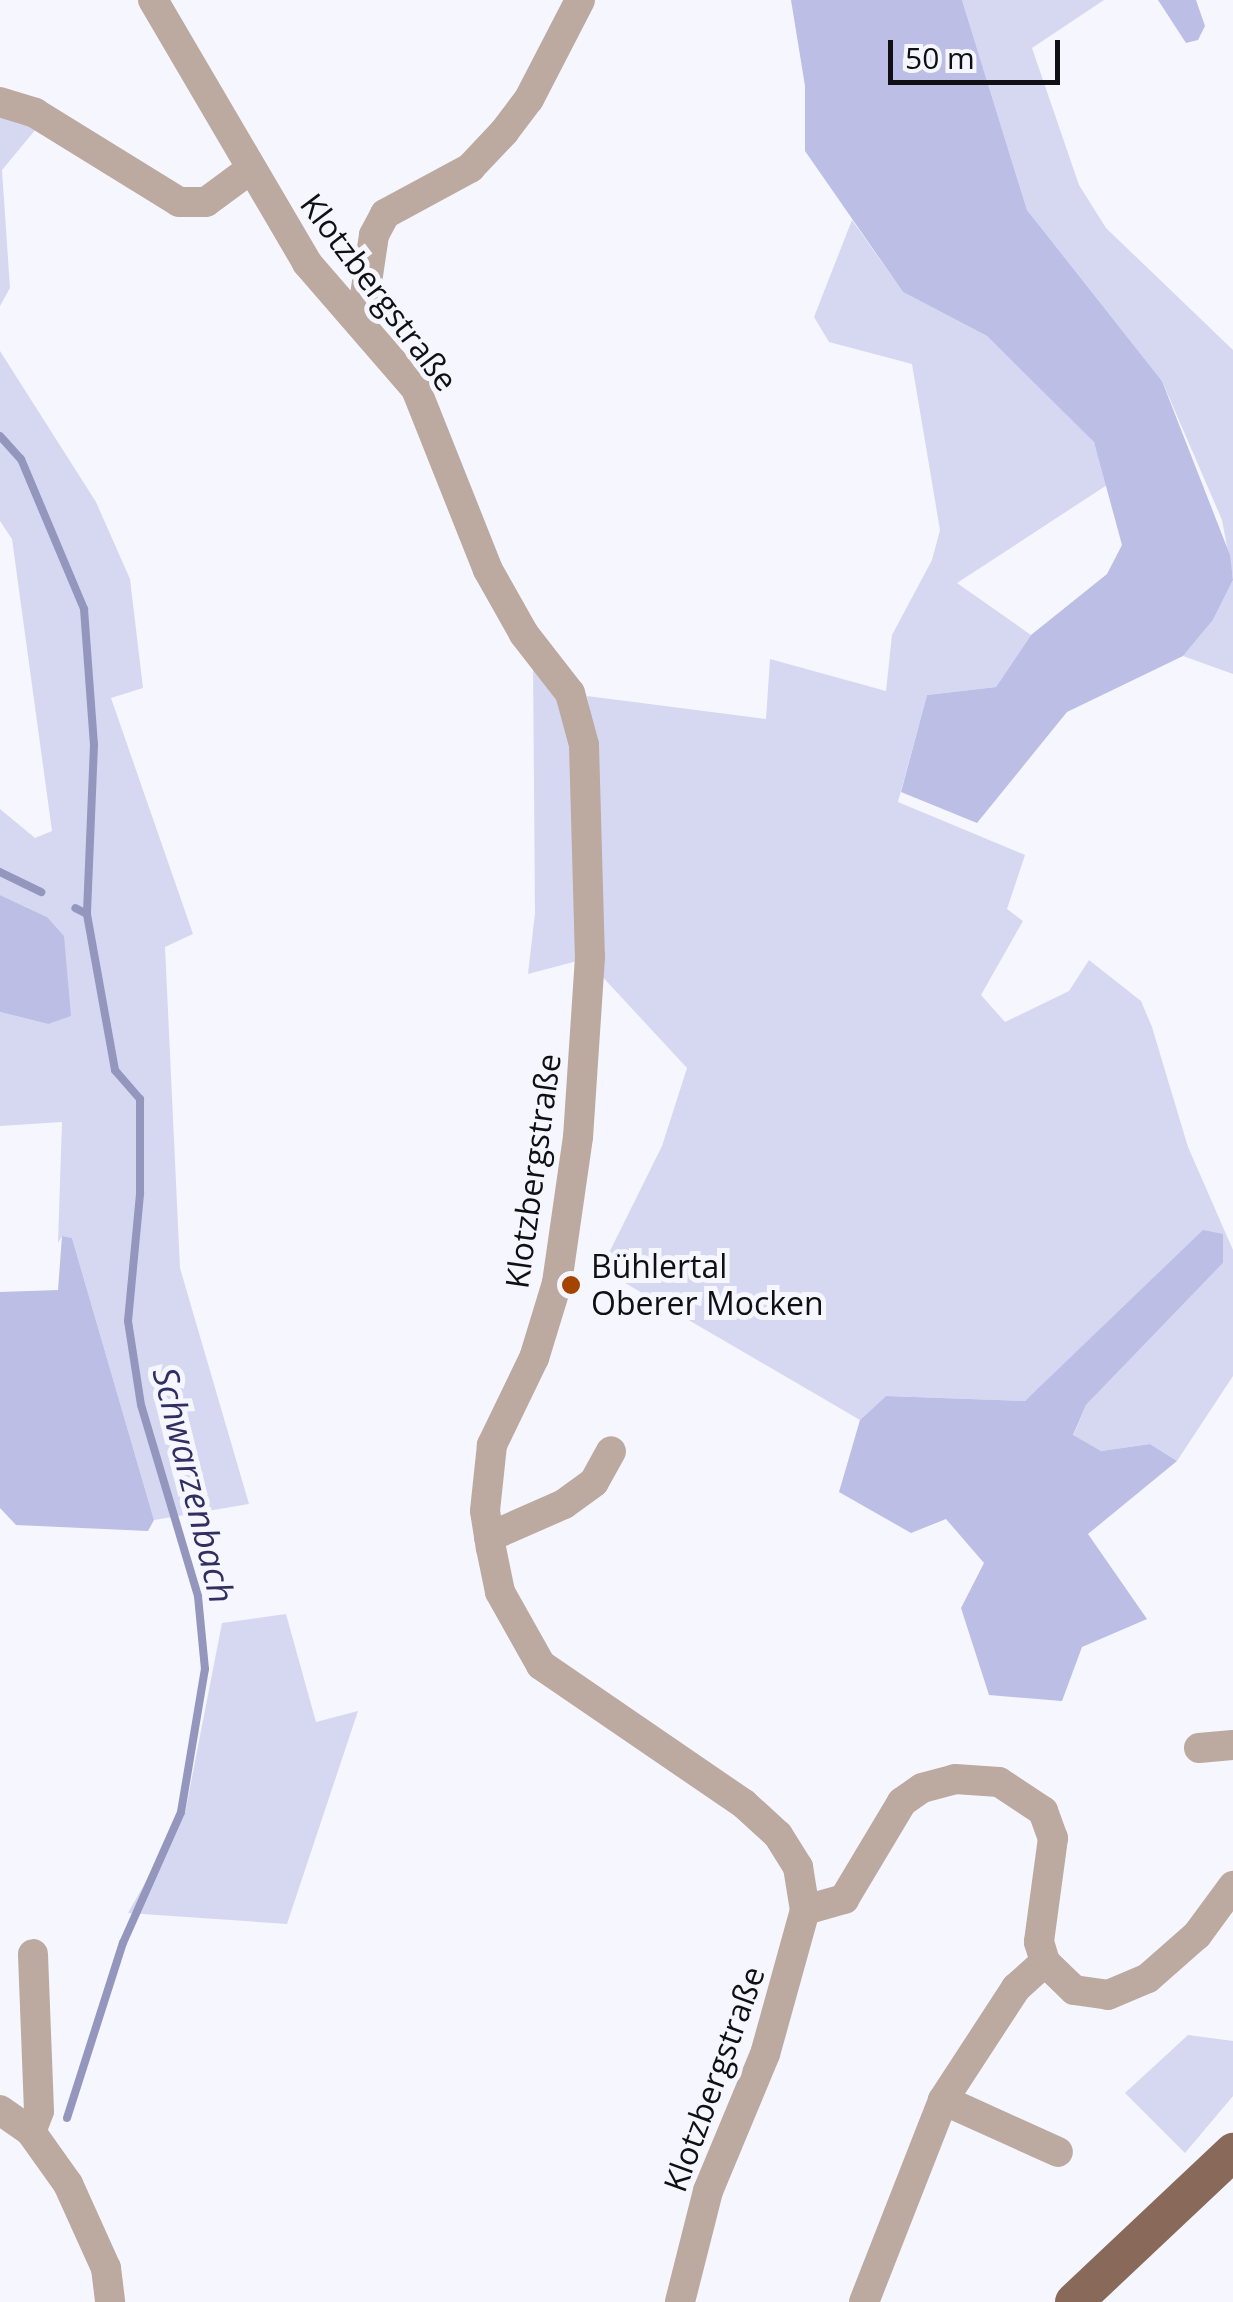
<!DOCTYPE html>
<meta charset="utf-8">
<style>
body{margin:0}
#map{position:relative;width:1233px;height:2302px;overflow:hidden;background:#f5f6fe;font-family:"Open Sans",sans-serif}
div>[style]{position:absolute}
.green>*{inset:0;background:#d6d8f2}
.forest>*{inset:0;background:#bcbee6}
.stream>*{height:8px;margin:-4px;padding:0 4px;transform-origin:4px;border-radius:4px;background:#9496bd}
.minor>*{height:30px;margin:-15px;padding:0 15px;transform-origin:15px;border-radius:15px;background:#bca9a0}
.major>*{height:38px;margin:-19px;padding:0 19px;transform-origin:19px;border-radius:19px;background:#89695a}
.dots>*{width:28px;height:28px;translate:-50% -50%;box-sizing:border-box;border:5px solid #f5f6fe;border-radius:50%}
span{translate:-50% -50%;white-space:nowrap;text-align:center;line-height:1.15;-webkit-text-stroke:10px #f5f6fe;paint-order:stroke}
.street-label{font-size:32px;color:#101014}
.poi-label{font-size:32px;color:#101014}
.left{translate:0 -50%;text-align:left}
.water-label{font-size:35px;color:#312f61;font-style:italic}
.scale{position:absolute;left:888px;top:40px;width:172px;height:45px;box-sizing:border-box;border:5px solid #101014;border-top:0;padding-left:12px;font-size:30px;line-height:35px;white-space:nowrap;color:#101014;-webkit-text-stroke:8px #f5f6fe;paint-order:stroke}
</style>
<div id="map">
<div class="green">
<div style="clip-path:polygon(962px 0,1104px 0,1032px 48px,1079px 185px,1106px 228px,1233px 350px,1233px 578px,1222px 520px,1162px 381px,1027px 210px)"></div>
<div style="clip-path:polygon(0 110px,41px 123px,2px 170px,10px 288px,0 306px)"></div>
<div style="clip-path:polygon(852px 220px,903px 292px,987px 336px,1080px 426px,1094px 442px,1107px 485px,957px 583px,1031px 635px,996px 687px,927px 695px,898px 802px,1025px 855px,1007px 909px,1023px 921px,981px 995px,1005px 1022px,1069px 991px,1089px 960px,1141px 1001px,1152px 1027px,1188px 1147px,1233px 1250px,1233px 1376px,1177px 1461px,1150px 1444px,1101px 1451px,1073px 1436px,1086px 1405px,1223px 1263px,1222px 1234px,1025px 1401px,886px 1396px,860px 1420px,601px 1269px,662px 1146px,687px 1068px,598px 972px,598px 753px,587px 696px,766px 719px,770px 659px,886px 691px,892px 635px,932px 560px,940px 530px,912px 364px,829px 342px,814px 317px)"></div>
<div style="clip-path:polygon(0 351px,96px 502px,130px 579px,143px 688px,111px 698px,193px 934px,165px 947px,180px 1268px,249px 1504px,154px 1520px,72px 1238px,62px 1236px,58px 1243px,62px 1122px,0 1126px,0 1012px,48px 1024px,47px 917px,0 895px,0 809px,35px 838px,52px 831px,12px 539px,0 521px)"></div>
<div style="clip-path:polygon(1233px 580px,1233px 674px,1183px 656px,1213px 620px)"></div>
<div style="clip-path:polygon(533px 660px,565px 708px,573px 744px,581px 960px,528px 974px,535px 913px)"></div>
<div style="clip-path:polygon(286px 1614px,316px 1722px,358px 1711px,287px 1924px,128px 1913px,185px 1813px,222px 1623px)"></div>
<div style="clip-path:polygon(1188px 2035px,1233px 2041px,1233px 2096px,1185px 2153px,1125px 2093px)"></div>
</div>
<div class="forest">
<div style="clip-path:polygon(791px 0,962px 0,1027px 210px,1162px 381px,1230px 555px,1233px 580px,1213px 620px,1183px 656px,1067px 712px,977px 823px,901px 792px,927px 695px,996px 687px,1031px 635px,1107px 574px,1122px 545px,1094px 442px,987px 336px,903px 292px,805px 151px,805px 86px)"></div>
<div style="clip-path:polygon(1158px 0,1196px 0,1205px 26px,1198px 40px,1186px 43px)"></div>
<div style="clip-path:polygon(0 895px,47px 917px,64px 936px,71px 1016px,48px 1024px,0 1012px)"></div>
<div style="clip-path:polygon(1203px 1230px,1223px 1234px,1223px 1263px,1086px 1405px,1073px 1435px,1101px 1451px,1150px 1444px,1177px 1461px,1088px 1534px,1147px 1619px,1082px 1647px,1062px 1701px,989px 1695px,961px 1608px,984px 1563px,946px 1519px,911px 1533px,839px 1492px,860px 1420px,886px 1396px,1025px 1401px)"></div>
<div style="clip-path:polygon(62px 1236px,72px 1238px,154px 1520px,148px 1531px,16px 1525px,0 1508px,0 1292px,58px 1290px)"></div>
</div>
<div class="stream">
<div style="left:0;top:436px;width:31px;rotate:48deg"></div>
<div style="left:21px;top:459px;width:163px;rotate:67.2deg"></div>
<div style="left:84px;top:609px;width:136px;rotate:85.8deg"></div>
<div style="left:94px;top:745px;width:169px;rotate:92.4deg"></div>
<div style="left:87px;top:914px;width:13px;rotate:-153deg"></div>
<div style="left:0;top:872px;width:46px;rotate:26deg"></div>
<div style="left:67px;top:2118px;width:184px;rotate:-72.3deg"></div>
<div style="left:123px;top:1943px;width:143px;rotate:-66.1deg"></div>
<div style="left:181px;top:1812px;width:145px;rotate:-80.5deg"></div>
<div style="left:205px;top:1669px;width:73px;rotate:-95.5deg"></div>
<div style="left:198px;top:1596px;width:199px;rotate:-106.6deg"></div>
<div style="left:141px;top:1405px;width:85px;rotate:-98.8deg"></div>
<div style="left:128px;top:1321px;width:129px;rotate:-84.6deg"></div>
<div style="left:140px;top:1193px;width:94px;rotate:-90deg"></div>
<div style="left:140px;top:1099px;width:38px;rotate:-131deg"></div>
<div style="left:115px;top:1070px;width:158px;rotate:-100.2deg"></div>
</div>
<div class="minor">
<div style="left:153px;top:0;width:305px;rotate:59.6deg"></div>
<div style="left:307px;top:263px;width:167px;rotate:49.1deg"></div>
<div style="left:416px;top:389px;width:195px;rotate:68.3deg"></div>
<div style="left:488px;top:570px;width:73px;rotate:60.6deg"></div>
<div style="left:524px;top:634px;width:75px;rotate:52.1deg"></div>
<div style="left:570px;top:693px;width:54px;rotate:74.9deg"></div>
<div style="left:584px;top:745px;width:212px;rotate:88.4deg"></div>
<div style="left:590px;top:957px;width:180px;rotate:93.8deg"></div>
<div style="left:578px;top:1137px;width:148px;rotate:98.2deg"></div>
<div style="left:557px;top:1283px;width:78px;rotate:107deg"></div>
<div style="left:534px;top:1358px;width:97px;rotate:115.8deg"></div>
<div style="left:492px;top:1445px;width:66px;rotate:96.1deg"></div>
<div style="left:485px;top:1511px;width:37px;rotate:81deg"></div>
<div style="left:491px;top:1548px;width:45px;rotate:78.4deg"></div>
<div style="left:500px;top:1592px;width:84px;rotate:60.7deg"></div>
<div style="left:541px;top:1665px;width:246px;rotate:34.4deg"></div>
<div style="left:744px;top:1804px;width:46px;rotate:42.4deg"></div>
<div style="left:778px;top:1835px;width:38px;rotate:58deg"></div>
<div style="left:798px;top:1867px;width:44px;rotate:80.8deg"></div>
<div style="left:805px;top:1910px;width:149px;rotate:105.5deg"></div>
<div style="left:765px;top:2054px;width:148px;rotate:112.6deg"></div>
<div style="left:708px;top:2191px;width:114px;rotate:104.2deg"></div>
<div style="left:0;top:102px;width:37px;rotate:17deg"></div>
<div style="left:35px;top:113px;width:169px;rotate:31.7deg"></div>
<div style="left:179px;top:202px;width:27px"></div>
<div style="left:206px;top:202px;width:52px;rotate:-36.4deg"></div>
<div style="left:361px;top:322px;width:88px;rotate:-81.5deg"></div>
<div style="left:374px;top:235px;width:24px;rotate:-62deg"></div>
<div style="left:385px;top:214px;width:97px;rotate:-28.4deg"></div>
<div style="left:470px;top:168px;width:50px;rotate:-46.6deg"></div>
<div style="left:504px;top:132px;width:41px;rotate:-52.9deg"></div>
<div style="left:529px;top:99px;width:111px;rotate:-62.7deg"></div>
<div style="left:489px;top:1537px;width:82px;rotate:-23.7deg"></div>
<div style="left:564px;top:1504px;width:37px;rotate:-36deg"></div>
<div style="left:594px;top:1482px;width:35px;rotate:-61deg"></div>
<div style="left:1199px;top:1748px;width:34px;rotate:-5deg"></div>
<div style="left:805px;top:1910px;width:41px;rotate:-15.8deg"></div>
<div style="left:844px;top:1899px;width:113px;rotate:-59.1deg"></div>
<div style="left:902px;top:1802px;width:24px;rotate:-35deg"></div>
<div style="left:922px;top:1788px;width:34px;rotate:-15deg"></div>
<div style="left:955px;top:1779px;width:44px;rotate:3.9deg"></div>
<div style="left:999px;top:1782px;width:53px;rotate:33.4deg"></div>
<div style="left:1043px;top:1811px;width:29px;rotate:70deg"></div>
<div style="left:1053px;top:1838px;width:105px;rotate:97.7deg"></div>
<div style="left:1039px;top:1942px;width:21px;rotate:73deg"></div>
<div style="left:1045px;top:1962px;width:40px;rotate:44deg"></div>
<div style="left:1074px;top:1990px;width:34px;rotate:8deg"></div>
<div style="left:1108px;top:1995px;width:43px;rotate:-23deg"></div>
<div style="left:1148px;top:1978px;width:65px;rotate:-41.3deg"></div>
<div style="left:1197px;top:1935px;width:61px;rotate:-53.7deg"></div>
<div style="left:943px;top:2100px;width:126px;rotate:24.3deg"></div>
<div style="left:0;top:2110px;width:38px;rotate:35deg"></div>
<div style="left:31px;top:2132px;width:64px;rotate:54.6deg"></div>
<div style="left:68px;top:2184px;width:92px;rotate:65.7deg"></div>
<div style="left:106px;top:2268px;width:34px;rotate:83deg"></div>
<div style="left:31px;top:2132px;width:22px;rotate:-69deg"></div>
<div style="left:39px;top:2111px;width:157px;rotate:-92.2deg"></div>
<div style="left:864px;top:2302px;width:217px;rotate:-68.6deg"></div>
<div style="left:943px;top:2100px;width:134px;rotate:-56.9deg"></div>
<div style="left:1016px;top:1988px;width:39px;rotate:-42deg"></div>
</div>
<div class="major">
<div style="left:1074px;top:2302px;width:219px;rotate:-43.3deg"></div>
</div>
<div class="dots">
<div style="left:571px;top:1285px;background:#a54301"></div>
</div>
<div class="street-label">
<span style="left:379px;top:292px;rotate:53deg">Klotzbergstraße</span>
<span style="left:533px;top:1171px;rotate:-82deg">Klotzbergstraße</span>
<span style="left:714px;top:2079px;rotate:-70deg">Klotzbergstraße</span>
</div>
<div class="poi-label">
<span class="left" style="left:591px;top:1285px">Bühlertal<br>Oberer Mocken</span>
</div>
<div class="water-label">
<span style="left:194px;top:1485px;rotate:76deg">Schwarzenbach</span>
</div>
<div class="scale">50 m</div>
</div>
